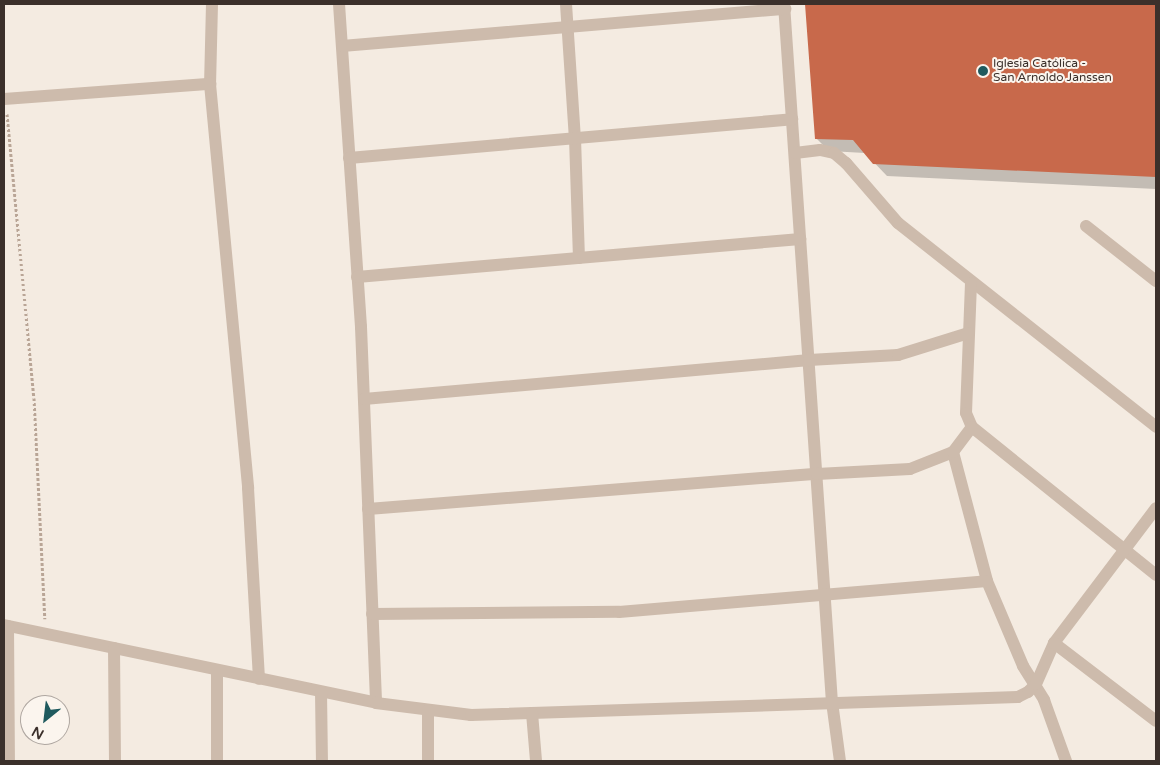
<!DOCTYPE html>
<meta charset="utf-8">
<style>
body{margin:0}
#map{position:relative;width:1160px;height:765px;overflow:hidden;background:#f4ebe1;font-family:"Varela Round",sans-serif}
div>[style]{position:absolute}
.shadow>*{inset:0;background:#0003}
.building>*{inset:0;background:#c8694b}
.path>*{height:3px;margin-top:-1.5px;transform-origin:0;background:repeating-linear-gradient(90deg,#b9a596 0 2.5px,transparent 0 5px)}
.street>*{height:12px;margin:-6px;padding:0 6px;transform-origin:6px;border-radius:6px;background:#cdbbac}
.dots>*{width:14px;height:14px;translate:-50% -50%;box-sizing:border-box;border:2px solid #fbf5ee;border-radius:50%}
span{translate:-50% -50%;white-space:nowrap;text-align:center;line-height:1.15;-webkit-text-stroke:4px #fbf5ee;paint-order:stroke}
.poi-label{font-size:12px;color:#3b302b}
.left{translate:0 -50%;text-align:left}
.frame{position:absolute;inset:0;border:5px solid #3b302b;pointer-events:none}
.north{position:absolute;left:20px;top:695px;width:50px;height:50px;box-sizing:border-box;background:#fbf5ee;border:1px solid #aea6a0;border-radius:50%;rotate:209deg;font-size:14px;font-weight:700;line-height:20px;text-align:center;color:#3b302b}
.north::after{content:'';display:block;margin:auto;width:18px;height:22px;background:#1f5a5e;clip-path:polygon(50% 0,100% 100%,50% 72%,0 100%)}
</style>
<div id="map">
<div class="shadow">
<div style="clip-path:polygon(806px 4px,1156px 4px,1156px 189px,887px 176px,865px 153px,829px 151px,816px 138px)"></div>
</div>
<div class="building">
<div style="clip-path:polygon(805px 4px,1156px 4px,1156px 177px,873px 164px,853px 140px,815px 139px)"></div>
</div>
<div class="path">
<div style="left:7px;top:114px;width:285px;rotate:84.6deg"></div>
<div style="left:34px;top:398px;width:221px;rotate:87.2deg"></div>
</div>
<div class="street">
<div style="left:212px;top:4px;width:80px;rotate:91.4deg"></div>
<div style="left:210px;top:84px;width:406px;rotate:84.6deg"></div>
<div style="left:248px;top:488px;width:191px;rotate:86.7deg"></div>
<div style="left:339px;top:4px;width:324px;rotate:86.1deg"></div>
<div style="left:361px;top:327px;width:376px;rotate:87.7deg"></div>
<div style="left:566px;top:4px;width:134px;rotate:86.2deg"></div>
<div style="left:575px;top:138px;width:120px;rotate:88.1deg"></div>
<div style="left:784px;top:4px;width:700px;rotate:86.07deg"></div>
<div style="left:832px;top:702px;width:60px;rotate:82.3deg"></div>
<div style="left:342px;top:46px;width:445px;rotate:-4.8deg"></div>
<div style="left:4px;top:99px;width:207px;rotate:-4.2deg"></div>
<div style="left:795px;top:153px;width:25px;rotate:-7deg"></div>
<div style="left:820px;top:150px;width:14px;rotate:12deg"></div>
<div style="left:834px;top:153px;width:16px;rotate:40deg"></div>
<div style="left:846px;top:163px;width:79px;rotate:49.1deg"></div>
<div style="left:898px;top:223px;width:329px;rotate:38.3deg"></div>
<div style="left:349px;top:158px;width:445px;rotate:-5deg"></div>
<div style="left:1086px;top:226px;width:89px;rotate:38.2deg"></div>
<div style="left:357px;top:277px;width:445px;rotate:-4.9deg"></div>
<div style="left:971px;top:283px;width:130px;rotate:92.2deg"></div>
<div style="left:966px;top:413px;width:15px;rotate:67deg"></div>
<div style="left:972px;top:427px;width:236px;rotate:38.8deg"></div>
<div style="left:364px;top:399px;width:447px;rotate:-5deg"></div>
<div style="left:809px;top:360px;width:89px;rotate:-3.2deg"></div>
<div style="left:898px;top:355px;width:73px;rotate:-17.4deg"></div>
<div style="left:953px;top:452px;width:133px;rotate:75.2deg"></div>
<div style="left:987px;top:581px;width:92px;rotate:67deg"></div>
<div style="left:1023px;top:666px;width:40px;rotate:58deg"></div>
<div style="left:1044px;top:700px;width:65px;rotate:70.2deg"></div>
<div style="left:368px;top:509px;width:450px;rotate:-4.5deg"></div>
<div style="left:817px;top:474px;width:93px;rotate:-3.1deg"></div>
<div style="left:910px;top:469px;width:46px;rotate:-21.6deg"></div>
<div style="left:953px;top:452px;width:31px;rotate:-53deg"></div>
<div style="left:372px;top:614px;width:247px;rotate:-0.5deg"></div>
<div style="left:619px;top:612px;width:369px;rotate:-4.8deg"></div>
<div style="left:4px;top:625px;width:380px;rotate:11.8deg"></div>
<div style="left:376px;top:703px;width:96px;rotate:7.2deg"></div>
<div style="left:471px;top:715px;width:547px;rotate:-1.88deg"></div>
<div style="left:1018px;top:697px;width:11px;rotate:-27deg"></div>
<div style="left:1028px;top:692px;width:11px;rotate:-45deg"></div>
<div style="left:1036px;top:684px;width:45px;rotate:-66.3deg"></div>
<div style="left:1054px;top:643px;width:169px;rotate:-52.9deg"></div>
<div style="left:8px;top:626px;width:135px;rotate:89.6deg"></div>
<div style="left:1054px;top:643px;width:128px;rotate:37.4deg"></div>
<div style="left:114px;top:648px;width:113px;rotate:89.5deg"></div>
<div style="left:321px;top:692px;width:69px;rotate:89.2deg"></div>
<div style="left:428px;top:710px;width:51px;rotate:90deg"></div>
<div style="left:532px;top:713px;width:48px;rotate:85.2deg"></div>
<div style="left:217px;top:761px;width:91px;rotate:-90deg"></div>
</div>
<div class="dots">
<div style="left:983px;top:71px;background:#1f5a5e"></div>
</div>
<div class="poi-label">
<span class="left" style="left:993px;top:71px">Iglesia Católica -<br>San Arnoldo Janssen</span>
</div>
<div class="frame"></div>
<div class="north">N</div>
</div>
